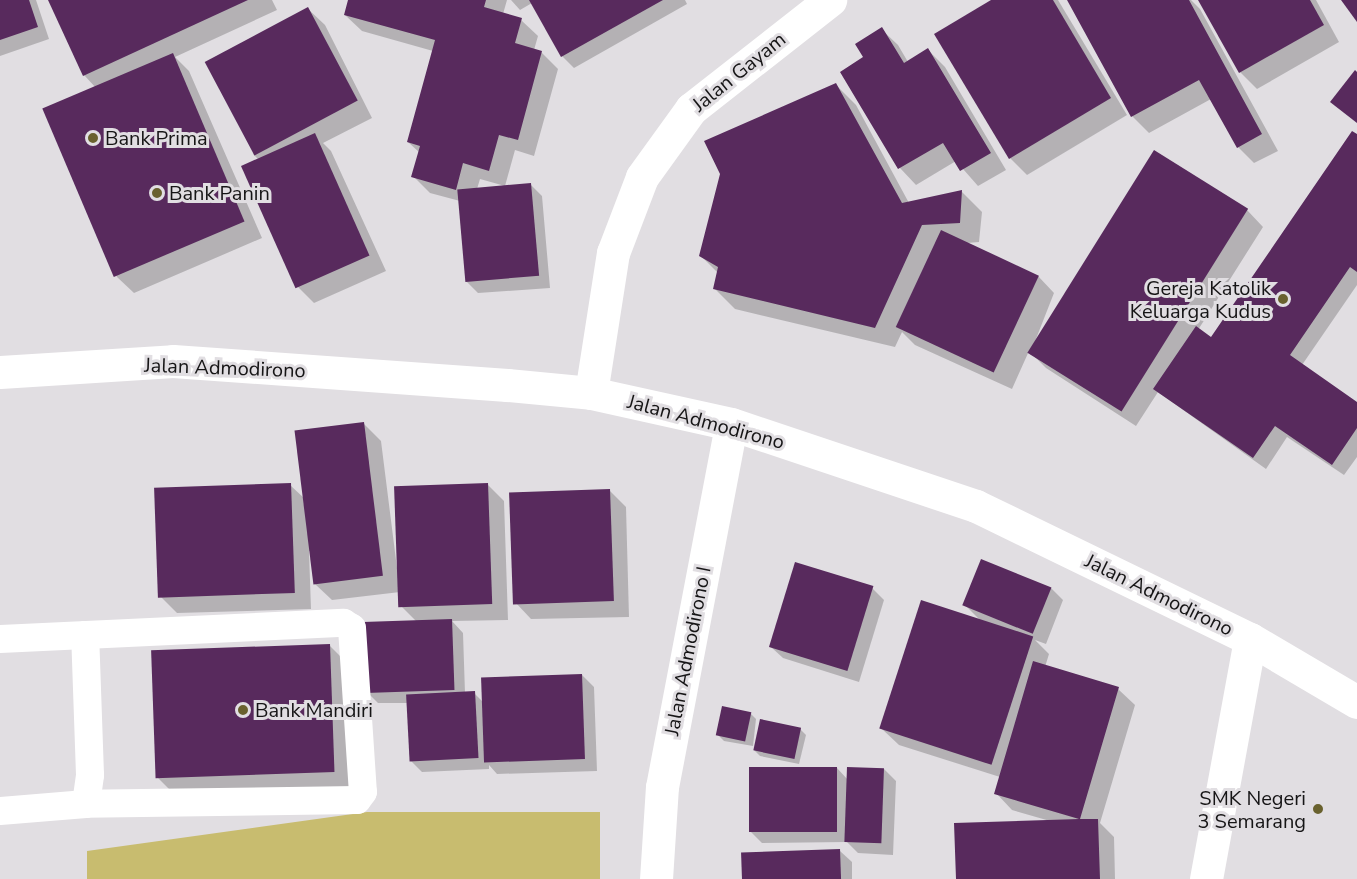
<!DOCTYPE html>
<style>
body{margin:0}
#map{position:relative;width:1357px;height:879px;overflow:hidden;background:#e1dee2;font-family:"Nunito Sans",sans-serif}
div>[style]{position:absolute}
.green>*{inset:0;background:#c8bc6f}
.shadow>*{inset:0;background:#0003}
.building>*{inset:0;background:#582a5d;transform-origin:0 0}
.service>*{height:28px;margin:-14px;padding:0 14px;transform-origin:14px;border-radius:14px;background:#fff}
.minor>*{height:33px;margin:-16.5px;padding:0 16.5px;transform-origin:16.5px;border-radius:16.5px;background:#fff}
.dots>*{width:16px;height:16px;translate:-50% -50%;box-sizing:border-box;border:3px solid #e1dee2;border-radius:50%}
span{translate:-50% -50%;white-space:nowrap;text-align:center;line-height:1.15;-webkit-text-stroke:6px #e1dee2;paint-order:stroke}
.street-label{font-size:20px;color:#161516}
.poi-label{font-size:20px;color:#161516}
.left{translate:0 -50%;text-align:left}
.right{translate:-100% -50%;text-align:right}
</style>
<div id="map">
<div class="green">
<div style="clip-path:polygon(367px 812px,600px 812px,600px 879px,87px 879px,87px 851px)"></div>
</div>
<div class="shadow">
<div style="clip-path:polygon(0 0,36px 0,49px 39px,0 56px)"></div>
<div style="clip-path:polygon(50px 0,272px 0,277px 10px,175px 57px,189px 71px,262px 238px,134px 293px,117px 277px,44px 110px,96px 88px,84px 75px)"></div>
<div style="clip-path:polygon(349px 0,507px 0,503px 14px,521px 20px,538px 36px,534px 50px,541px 52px,558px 69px,534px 156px,515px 150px,505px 186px,480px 179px,477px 189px,530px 184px,542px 196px,550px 288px,478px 293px,466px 281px,460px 201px,430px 193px,413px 176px,420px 153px,408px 142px,433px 51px,362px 31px,345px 15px)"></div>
<div style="clip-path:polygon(511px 0,685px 0,687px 4px,574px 68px,562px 56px,532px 3px,520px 10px)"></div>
<div style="clip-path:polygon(994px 0,1058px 0,1127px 115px,1027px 175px,1010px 158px,936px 34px)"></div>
<div style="clip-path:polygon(1069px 0,1191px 0,1200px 9px,1278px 151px,1254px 163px,1238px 147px,1211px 99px,1149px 133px,1132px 116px)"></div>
<div style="clip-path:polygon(1200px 0,1316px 0,1339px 42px,1257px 89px,1240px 72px)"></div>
<div style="clip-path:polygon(308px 9px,325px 25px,372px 118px,323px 143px,331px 151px,386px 271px,314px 303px,298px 287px,243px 167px,259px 160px,253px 154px)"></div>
<div style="clip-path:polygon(881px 29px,898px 45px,908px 62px,928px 50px,945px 67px,1006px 170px,978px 186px,956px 161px,916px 185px,900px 168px,842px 72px,866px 58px)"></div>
<div style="clip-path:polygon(836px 85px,856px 105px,909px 203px,962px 192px,982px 212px,979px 242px,967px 243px,1038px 276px,1054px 293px,1034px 344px,1247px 210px,1263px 227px,1198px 330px,1212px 339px,1357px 136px,1357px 285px,1302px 365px,1357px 404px,1357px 457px,1344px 475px,1287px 437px,1266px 469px,1158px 392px,1136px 426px,1046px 368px,1029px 351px,1012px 389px,915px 345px,902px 332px,895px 347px,735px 309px,715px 289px,718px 273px,701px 256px)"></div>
<div style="clip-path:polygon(364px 424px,381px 441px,397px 568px,487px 484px,504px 501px,508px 620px,452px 621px,463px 633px,465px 693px,474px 693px,483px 702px,582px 675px,594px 687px,597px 771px,497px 774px,489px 765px,489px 769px,422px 772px,410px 760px,408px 703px,378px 703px,366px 691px,417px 622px,400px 605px,400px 592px,332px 600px,315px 584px,311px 551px,309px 551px,311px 609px,177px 613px,160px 596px,290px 485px,305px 499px)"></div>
<div style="clip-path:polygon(610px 491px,626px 507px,629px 617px,531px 619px,515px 602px)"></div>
<div style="clip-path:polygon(872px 588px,884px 600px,859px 682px,783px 658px,771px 647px)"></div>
<div style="clip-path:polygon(1051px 588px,1063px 600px,1046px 644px,1035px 640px,1049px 654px,1045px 667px,1118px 689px,1135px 705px,1100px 823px,1114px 837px,1115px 879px,958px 879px,1050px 821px,1012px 810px,996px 793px,1000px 777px,899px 745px,882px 729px,980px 620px,965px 605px)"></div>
<div style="clip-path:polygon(329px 645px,353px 669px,358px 795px,181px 801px,157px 777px)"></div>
<div style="clip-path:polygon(750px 713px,756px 719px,753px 746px,724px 741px,718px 735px)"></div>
<div style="clip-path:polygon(800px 729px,806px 735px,799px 764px,760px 756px,754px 750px)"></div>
<div style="clip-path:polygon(837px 768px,848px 780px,884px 769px,896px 781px,893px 855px,858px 853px,847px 842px,762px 843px,750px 831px)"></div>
<div style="clip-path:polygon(840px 851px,852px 862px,852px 879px,743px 879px)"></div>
</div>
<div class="building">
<div style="clip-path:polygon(0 0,29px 0,38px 27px,0 40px)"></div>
<div style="clip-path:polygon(48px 0,248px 0,83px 76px)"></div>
<div style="clip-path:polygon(348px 0,486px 0,484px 7px,522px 18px,515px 43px,542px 51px,518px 140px,499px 135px,489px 171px,463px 163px,456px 190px,411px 177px,420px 146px,407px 142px,435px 40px,344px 15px)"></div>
<div style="clip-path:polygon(529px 0,663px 0,561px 57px)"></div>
<div style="clip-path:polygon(991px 0,1053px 0,1111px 98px,1009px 159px,934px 34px)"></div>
<div style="clip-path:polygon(1067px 0,1189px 0,1262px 134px,1237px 148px,1199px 80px,1131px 117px)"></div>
<div style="clip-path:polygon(1198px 0,1310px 0,1324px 25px,1239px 73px)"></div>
<div style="clip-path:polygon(1341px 0,1357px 0,1357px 22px)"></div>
<div style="left:308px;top:7px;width:106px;height:117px;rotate:62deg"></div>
<div style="clip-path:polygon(882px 27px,904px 63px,928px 48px,991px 153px,960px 171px,943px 143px,898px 169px,840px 72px,863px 57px,855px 44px)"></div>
<div style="left:173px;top:53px;width:183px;height:142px;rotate:67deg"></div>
<div style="clip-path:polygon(1355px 70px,1357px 72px,1357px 123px,1330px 102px)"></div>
<div style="clip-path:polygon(836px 83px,902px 203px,962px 190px,960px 223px,922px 225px,875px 328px,713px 289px,718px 267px,699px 256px,720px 174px,704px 141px)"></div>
<div style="clip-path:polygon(1352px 131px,1357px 134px,1357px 272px,1350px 267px,1290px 355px,1357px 402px,1357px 428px,1332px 465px,1275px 426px,1253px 458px,1153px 389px,1196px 326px,1211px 337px)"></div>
<div style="left:315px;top:133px;width:134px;height:81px;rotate:66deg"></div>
<div style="left:1154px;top:150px;width:111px;height:239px;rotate:32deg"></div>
<div style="left:531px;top:183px;width:93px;height:74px;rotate:85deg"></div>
<div style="left:941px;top:230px;width:108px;height:107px;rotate:25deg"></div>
<div style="left:364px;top:422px;width:155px;height:70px;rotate:83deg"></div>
<div style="left:291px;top:483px;width:110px;height:137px;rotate:88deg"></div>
<div style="left:488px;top:483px;width:121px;height:94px;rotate:88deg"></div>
<div style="left:610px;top:489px;width:112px;height:101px;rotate:88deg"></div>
<div style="left:981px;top:559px;width:76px;height:50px;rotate:22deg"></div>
<div style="left:795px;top:562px;width:82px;height:89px;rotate:17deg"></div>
<div style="left:921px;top:600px;width:118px;height:135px;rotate:18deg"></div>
<div style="left:452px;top:619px;width:71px;height:89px;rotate:88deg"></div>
<div style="left:330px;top:644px;width:128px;height:179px;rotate:88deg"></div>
<div style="clip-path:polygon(1033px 661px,1119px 687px,1080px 819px,1098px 819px,1100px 879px,956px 879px,954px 823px,1079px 819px,994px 794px)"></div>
<div style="left:582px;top:674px;width:85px;height:101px;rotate:88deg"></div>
<div style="left:475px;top:691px;width:67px;height:69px;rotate:87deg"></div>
<div style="left:722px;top:706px;width:30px;height:30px;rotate:12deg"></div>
<div style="left:760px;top:719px;width:42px;height:32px;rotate:12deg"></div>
<div style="left:749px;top:767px;width:88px;height:65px"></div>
<div style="left:847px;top:767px;width:37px;height:75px;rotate:2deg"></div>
<div style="left:840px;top:849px;width:30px;height:99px;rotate:88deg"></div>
</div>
<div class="service">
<div style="left:0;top:639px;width:344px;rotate:-2.7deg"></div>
<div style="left:344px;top:623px;width:9px;rotate:32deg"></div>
<div style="left:352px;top:628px;width:164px;rotate:86.2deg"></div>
<div style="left:363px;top:792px;width:10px;rotate:127deg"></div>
<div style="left:357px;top:800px;width:271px;rotate:179.2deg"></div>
<div style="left:0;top:811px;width:86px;rotate:-4.7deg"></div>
<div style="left:86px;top:804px;width:29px;rotate:-82deg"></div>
<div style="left:90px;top:775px;width:140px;rotate:-92deg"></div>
</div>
<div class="minor">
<div style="left:0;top:372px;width:173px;rotate:-3.6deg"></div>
<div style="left:173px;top:361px;width:335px;rotate:4.1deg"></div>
<div style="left:507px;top:385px;width:84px;rotate:5.4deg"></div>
<div style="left:591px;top:393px;width:143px;rotate:12.5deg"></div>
<div style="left:731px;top:424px;width:258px;rotate:18.5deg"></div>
<div style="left:976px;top:506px;width:305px;rotate:25.9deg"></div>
<div style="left:1250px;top:639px;width:124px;rotate:30.5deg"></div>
<div style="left:591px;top:393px;width:142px;rotate:-81.1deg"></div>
<div style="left:613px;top:253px;width:81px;rotate:-69.1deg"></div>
<div style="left:642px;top:177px;width:84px;rotate:-54.2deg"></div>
<div style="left:691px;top:109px;width:177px;rotate:-38.1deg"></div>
<div style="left:656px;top:879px;width:92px;rotate:-86.3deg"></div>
<div style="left:662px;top:787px;width:369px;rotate:-79.2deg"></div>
<div style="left:1206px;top:879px;width:244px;rotate:-79.6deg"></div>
</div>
<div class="dots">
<div style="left:93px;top:138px;background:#69612e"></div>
<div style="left:157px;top:193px;background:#69612e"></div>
<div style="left:1283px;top:299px;background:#69612e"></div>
<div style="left:243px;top:710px;background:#69612e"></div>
<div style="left:1318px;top:809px;background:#69612e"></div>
</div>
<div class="street-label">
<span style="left:739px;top:72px;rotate:-39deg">Jalan Gayam</span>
<span style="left:225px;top:368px;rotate:2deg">Jalan Admodirono</span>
<span style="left:706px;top:422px;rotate:15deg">Jalan Admodirono</span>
<span style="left:1159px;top:595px;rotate:26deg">Jalan Admodirono</span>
<span style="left:688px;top:651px;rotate:-79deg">Jalan Admodirono I</span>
</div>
<div class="poi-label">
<span class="left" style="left:105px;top:138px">Bank Prima</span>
<span class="left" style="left:169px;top:193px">Bank Panin</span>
<span class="right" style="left:1271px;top:300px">Gereja Katolik<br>Keluarga Kudus</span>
<span class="left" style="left:255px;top:710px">Bank Mandiri</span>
<span class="right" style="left:1306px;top:810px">SMK Negeri<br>3 Semarang</span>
</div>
</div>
